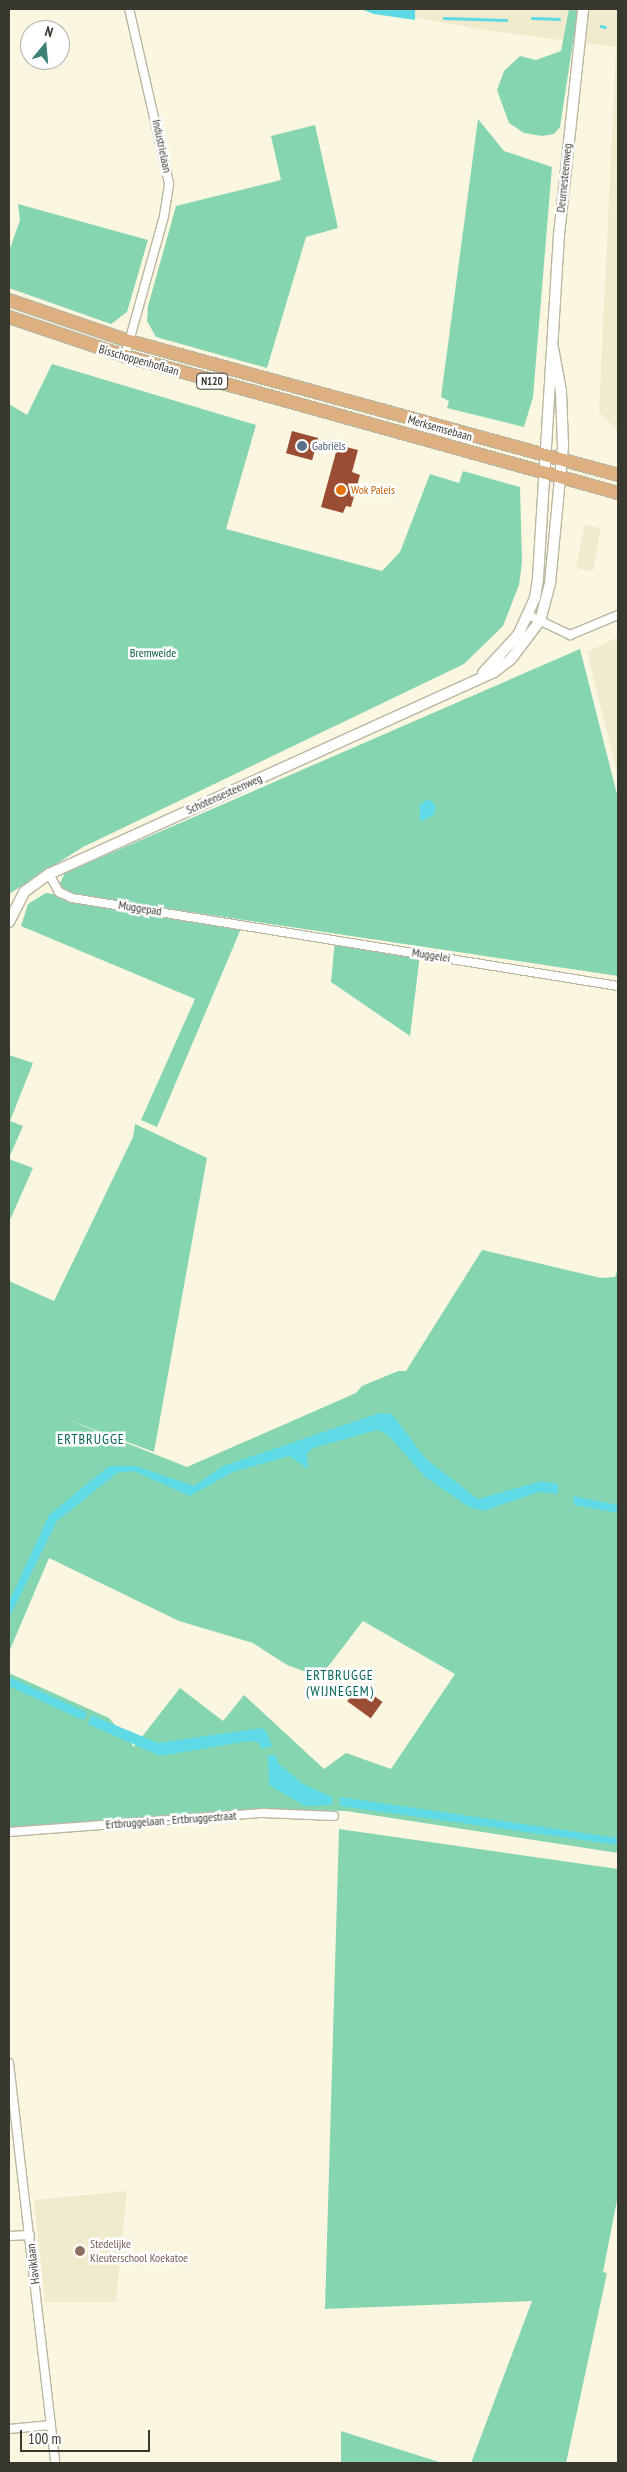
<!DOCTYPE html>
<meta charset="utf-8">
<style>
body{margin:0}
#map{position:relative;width:627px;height:2472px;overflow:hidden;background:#faf6e0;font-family:"PT Sans Narrow",sans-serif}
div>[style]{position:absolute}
.built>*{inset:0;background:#f1ebcd;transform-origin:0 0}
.green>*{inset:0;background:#86d5b1}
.water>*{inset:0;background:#5ddae5}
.stream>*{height:2.5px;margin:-1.25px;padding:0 1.25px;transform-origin:1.25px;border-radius:1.25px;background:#5ddae5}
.building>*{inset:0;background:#9a4d32;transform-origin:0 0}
.roads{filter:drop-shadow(1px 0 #bab6a1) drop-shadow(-1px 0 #bab6a1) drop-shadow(0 1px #bab6a1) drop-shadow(0 -1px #bab6a1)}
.minor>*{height:8px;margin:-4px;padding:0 4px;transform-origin:4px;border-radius:4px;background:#fff}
.tertiary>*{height:10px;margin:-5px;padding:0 5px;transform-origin:5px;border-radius:5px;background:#fff}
.primary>*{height:12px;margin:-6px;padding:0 6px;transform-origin:6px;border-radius:6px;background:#deaf7f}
.dots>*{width:14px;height:14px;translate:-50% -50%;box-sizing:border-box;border:2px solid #fff;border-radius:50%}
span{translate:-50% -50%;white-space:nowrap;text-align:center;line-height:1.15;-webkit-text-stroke:5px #fff;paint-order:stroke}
.shield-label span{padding:1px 4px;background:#fff;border:1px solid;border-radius:4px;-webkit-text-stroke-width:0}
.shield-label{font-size:11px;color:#39382f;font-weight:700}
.street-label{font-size:12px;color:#39382f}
.service-label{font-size:12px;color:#4e5e75}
.left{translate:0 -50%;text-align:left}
.food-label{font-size:12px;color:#c56008}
.park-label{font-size:12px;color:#0a5a3f}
.education-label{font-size:12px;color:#785e54}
.neighbourhood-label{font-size:14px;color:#056459;letter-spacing:1px}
.frame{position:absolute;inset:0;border:10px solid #39382f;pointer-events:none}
.north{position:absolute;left:20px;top:20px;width:50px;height:50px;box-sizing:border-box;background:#fff;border:1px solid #b0afac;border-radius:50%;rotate:17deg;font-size:14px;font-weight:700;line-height:20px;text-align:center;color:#39382f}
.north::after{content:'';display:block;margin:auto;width:18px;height:22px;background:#3d8277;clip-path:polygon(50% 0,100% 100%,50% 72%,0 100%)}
.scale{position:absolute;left:20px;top:2430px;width:130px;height:22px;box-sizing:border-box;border:2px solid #39382f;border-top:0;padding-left:6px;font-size:15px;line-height:18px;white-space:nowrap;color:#39382f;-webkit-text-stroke:4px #fff;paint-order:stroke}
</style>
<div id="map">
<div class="built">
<div style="clip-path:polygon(372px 9px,618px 9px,618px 431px,599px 412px,616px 47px,483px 30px)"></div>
<div style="left:584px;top:525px;width:17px;height:44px;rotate:10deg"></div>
<div style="clip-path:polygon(618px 637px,618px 777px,587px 652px)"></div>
<div style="clip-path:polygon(127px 2191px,116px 2302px,45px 2302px,34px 2200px)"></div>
</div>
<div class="green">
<div style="clip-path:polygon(569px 9px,578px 9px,560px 127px,554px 134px,542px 136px,524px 133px,509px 123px,497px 90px,504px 71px,520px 56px,536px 60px,561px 51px)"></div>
<div style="clip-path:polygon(478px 119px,504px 151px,552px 167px,533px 397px,524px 427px,447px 408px,449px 401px,441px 397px)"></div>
<div style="clip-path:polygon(315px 125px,338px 228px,306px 237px,267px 368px,156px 337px,147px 321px,148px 306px,176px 206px,281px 180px,271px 136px)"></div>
<div style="clip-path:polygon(18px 204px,148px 240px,127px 312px,111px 324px,9px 288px,9px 251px,20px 220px)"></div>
<div style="clip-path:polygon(52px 364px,256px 425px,226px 529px,382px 571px,400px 552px,430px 474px,459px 483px,463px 471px,520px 487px,522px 562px,519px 585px,503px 626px,464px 664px,83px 847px,9px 894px,9px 404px,27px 415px)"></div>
<div style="clip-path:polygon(580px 649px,618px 798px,618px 976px,71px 894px,59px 885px,65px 873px)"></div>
<div style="clip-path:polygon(46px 893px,243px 924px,157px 1127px,141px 1120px,195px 999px,21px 926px,28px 904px)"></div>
<div style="clip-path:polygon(335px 940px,420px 954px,410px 1036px,331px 982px)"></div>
<div style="clip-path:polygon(9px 1055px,33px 1063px,10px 1121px,23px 1126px,9px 1158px)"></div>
<div style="clip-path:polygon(135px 1124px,207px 1158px,154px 1452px,61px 1417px,187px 1467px,356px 1393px,362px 1386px,398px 1371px,406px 1371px,482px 1250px,601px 1278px,615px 1277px,618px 1269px,618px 1853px,346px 1811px,282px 1810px,9px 1828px,9px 1673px,109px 1718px,134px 1747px,180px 1688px,223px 1721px,244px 1695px,324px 1769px,346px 1753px,391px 1769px,455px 1674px,363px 1621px,320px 1677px,287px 1665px,253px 1643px,179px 1621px,49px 1558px,9px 1652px,9px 1281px,54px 1301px,133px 1137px)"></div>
<div style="clip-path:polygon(9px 1159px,33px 1168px,9px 1222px)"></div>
<div style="clip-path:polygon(339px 1829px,618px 1869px,618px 2195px,603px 2272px,607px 2273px,566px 2463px,471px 2463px,532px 2301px,325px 2309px)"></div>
<div style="clip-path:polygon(341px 2431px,442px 2463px,341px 2463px)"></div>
</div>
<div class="water">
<div style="clip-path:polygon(361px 9px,415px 9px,415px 20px,374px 14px)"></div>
<div style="clip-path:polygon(427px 799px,435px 804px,435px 814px,420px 822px,420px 805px)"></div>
<div style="clip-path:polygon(380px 1413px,392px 1414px,426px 1459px,478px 1499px,542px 1481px,558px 1484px,558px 1494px,539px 1492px,483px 1511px,469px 1507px,425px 1477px,388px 1435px,377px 1430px,313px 1448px,307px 1453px,308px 1469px,289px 1456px,233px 1472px,190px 1496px,134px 1471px,117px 1473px,57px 1521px,9px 1618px,9px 1602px,49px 1515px,109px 1466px,136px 1466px,194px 1486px,223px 1466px)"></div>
<div style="clip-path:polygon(573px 1496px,618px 1505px,618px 1513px,574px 1505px)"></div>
<div style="clip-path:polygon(9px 1677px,86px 1712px,86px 1718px,80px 1719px,9px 1686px)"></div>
<div style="clip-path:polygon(91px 1715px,158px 1743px,261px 1728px,266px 1731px,272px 1746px,262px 1749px,258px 1742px,249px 1741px,160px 1756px,88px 1724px)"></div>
<div style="clip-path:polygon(268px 1755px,276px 1755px,278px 1763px,303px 1784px,332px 1797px,332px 1805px,305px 1806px,269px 1785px)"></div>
<div style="clip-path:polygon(340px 1797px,618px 1838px,618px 1845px,340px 1806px)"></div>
</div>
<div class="stream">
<div style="left:444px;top:18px;width:62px;rotate:1.8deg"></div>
<div style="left:532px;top:18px;width:27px;rotate:2deg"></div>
<div style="left:601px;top:26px;width:4px;rotate:14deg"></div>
</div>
<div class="building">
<div style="left:292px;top:431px;width:27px;height:23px;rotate:15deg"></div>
<div style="clip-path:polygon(338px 445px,358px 450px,352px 472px,360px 475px,351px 507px,346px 506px,343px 513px,321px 507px)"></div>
<div style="left:359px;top:1685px;width:29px;height:20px;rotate:36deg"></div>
</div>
<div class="roads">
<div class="minor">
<div style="left:125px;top:356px;width:145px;rotate:-74.4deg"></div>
<div style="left:164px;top:216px;width:33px;rotate:-81deg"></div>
<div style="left:169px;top:183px;width:179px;rotate:-102.9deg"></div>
<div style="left:528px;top:615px;width:47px;rotate:25.5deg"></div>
<div style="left:570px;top:635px;width:52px;rotate:-22.6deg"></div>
<div style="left:49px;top:874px;width:21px;rotate:61deg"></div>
<div style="left:59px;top:892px;width:14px;rotate:25deg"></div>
<div style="left:72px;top:898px;width:553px;rotate:9.16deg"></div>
<div style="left:9px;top:1832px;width:255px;rotate:-4.3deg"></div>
<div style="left:263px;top:1813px;width:71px;rotate:2.4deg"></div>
<div style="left:9px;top:2063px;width:403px;rotate:83.4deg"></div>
<div style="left:9px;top:2236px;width:21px;rotate:-3deg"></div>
<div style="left:9px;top:2429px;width:42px;rotate:-5.4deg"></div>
</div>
<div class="tertiary">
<div style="left:483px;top:673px;width:52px;rotate:-47.4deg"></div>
<div style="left:518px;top:635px;width:41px;rotate:-65.3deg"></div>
<div style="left:535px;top:598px;width:20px;rotate:-81deg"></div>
<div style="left:538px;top:578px;width:344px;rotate:-86.5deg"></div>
<div style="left:559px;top:235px;width:227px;rotate:-83.9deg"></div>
<div style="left:9px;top:922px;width:34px;rotate:-63deg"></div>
<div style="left:24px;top:892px;width:31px;rotate:-36deg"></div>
<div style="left:49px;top:874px;width:489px;rotate:-24.4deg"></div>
<div style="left:494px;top:672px;width:21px;rotate:-37deg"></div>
<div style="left:511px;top:659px;width:48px;rotate:-52.7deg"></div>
<div style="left:540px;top:621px;width:38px;rotate:-75deg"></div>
<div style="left:550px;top:584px;width:139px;rotate:-84.6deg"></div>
<div style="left:563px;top:446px;width:55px;rotate:-92.1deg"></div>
<div style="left:561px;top:391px;width:44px;rotate:-100.5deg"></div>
</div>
<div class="primary">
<div style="left:9px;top:300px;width:127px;rotate:18.9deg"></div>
<div style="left:129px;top:341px;width:507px;rotate:15.32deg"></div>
<div style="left:9px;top:317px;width:122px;rotate:18.6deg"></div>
<div style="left:125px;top:356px;width:512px;rotate:15.53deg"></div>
</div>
</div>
<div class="dots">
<div style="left:302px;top:446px;background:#5c6f8a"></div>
<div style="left:341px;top:490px;background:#e8710a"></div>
<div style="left:80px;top:2251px;background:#8d6e63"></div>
</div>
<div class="shield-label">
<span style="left:212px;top:381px">N120</span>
</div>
<div class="street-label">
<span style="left:162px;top:146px;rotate:78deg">Industrielaan</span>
<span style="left:564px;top:178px;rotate:-84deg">Deurnesteenweg</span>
<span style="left:139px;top:360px;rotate:16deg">Bisschoppenhoflaan</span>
<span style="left:440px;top:428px;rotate:16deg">Merksemsebaan</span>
<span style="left:224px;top:794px;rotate:-24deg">Schotensesteenweg</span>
<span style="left:140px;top:908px;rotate:9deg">Muggepad</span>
<span style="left:431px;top:955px;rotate:9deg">Muggelei</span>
<span style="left:171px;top:1820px;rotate:-4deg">Ertbruggelaan - Ertbruggestraat</span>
<span style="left:33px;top:2264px;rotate:-97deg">Haviklaan</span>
</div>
<div class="service-label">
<span class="left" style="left:312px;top:446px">Gabriëls</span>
</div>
<div class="food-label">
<span class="left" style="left:351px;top:490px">Wok Paleis</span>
</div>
<div class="park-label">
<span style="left:153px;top:653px">Bremweide</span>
</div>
<div class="education-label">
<span class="left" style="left:90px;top:2251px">Stedelijke<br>Kleuterschool Koekatoe</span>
</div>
<div class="neighbourhood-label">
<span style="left:91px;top:1439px">ERTBRUGGE</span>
<span style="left:340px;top:1683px">ERTBRUGGE<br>(WIJNEGEM)</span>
</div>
<div class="frame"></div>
<div class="north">N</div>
<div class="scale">100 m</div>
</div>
